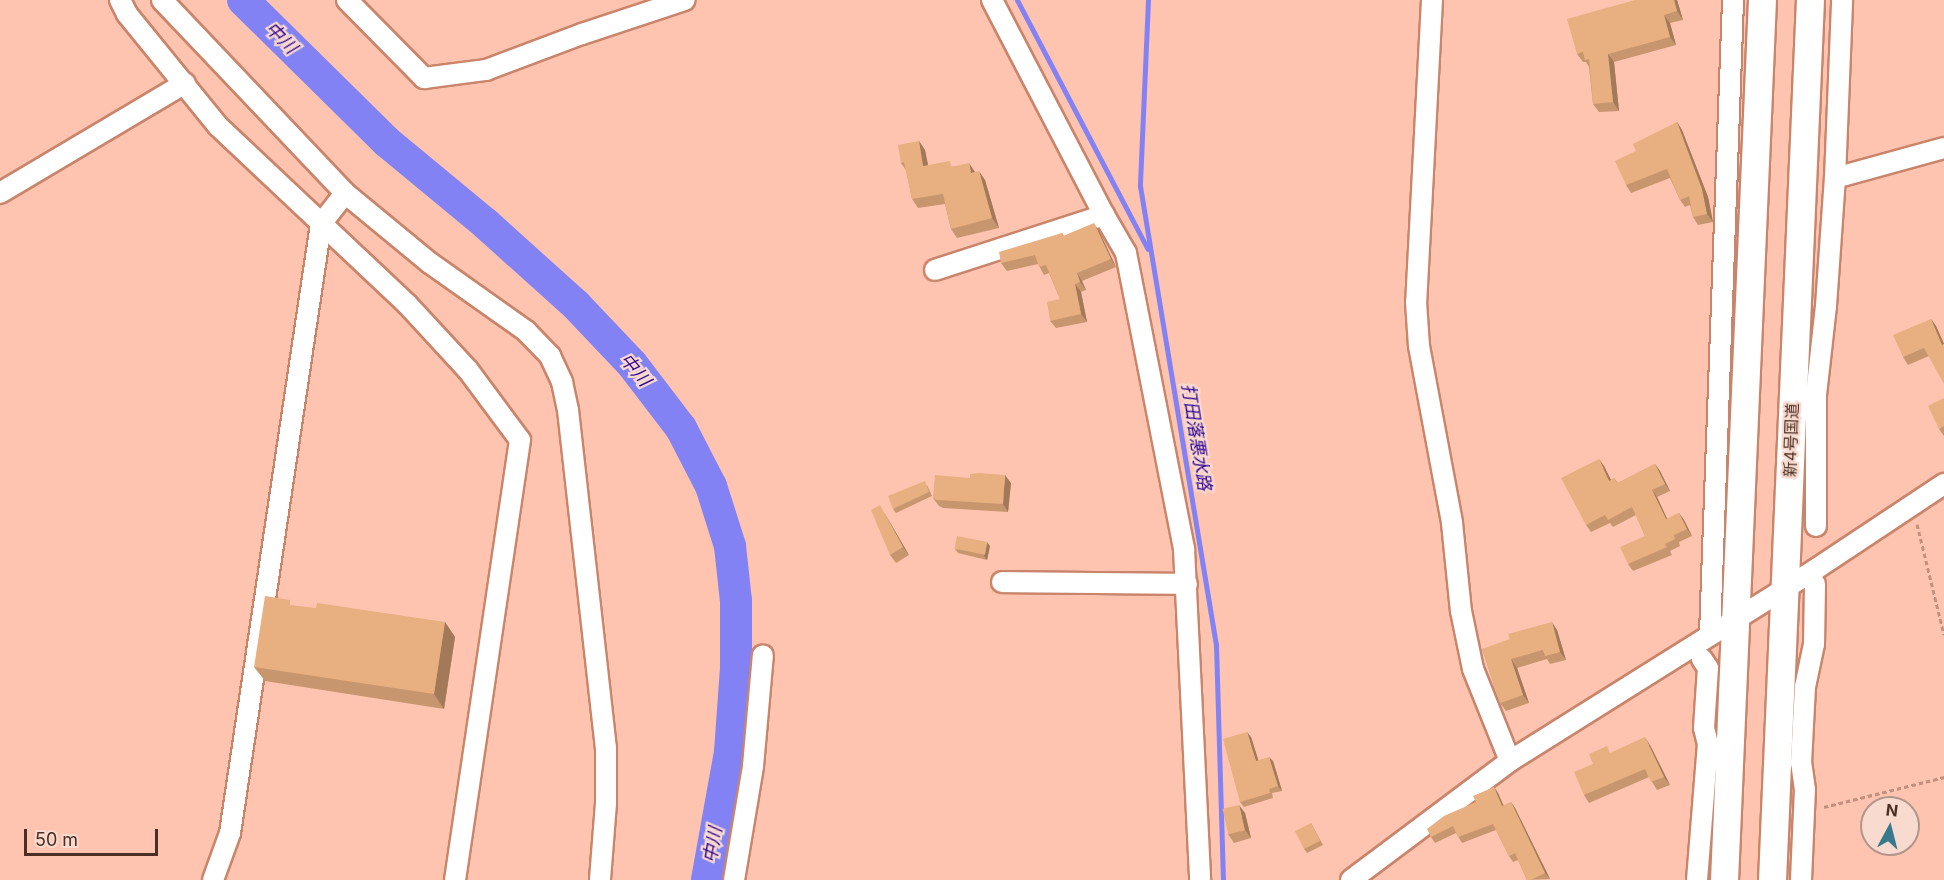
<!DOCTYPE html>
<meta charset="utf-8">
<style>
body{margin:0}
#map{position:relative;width:1944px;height:880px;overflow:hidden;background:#ffc4af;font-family:Inter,"Noto Sans JP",sans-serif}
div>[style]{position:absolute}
.stream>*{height:5px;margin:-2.5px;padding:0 2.5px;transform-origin:2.5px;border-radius:2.5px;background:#8282f4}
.river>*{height:32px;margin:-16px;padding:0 16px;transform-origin:16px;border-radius:16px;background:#8282f4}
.path>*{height:3px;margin-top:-1.5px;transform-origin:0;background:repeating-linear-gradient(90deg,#c1917f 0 4.5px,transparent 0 7.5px)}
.roads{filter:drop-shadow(2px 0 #c9856c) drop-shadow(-2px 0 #c9856c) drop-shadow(0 2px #c9856c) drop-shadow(0 -2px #c9856c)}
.minor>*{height:20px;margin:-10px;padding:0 10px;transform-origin:10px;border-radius:10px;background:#fff}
.highway>*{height:27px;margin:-13.5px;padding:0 13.5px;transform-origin:13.5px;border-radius:13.5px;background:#fff}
.wall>*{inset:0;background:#c8966e}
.shaded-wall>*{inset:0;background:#a27a5a}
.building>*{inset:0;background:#e8af80;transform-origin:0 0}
span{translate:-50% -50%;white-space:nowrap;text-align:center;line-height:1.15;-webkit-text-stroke:4.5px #f8dacf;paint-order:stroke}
.street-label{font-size:16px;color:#4b2f24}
.water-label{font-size:18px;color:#2f0394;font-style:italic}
.north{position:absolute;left:1860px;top:796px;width:60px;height:60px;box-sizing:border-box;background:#f8dacf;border:2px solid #b3968b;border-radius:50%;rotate:7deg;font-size:16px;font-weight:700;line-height:24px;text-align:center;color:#4b2f24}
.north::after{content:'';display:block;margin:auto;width:21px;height:27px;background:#39798d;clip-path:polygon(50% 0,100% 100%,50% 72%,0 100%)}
.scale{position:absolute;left:24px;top:829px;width:134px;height:27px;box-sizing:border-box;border:3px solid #4b2f24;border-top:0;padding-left:8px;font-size:18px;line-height:21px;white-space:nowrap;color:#4b2f24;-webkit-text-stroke:4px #f8dacf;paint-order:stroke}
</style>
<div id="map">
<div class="stream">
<div style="left:1017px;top:0;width:281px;rotate:62.3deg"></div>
<div style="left:1148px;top:0;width:186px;rotate:92.5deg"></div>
<div style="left:1140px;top:186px;width:465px;rotate:80.6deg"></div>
<div style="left:1216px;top:645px;width:235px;rotate:88.3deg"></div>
</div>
<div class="river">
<div style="left:243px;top:0;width:202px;rotate:44.6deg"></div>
<div style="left:387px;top:142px;width:129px;rotate:39.6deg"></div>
<div style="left:486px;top:224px;width:121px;rotate:42deg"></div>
<div style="left:576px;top:305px;width:81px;rotate:46.5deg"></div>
<div style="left:632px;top:364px;width:81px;rotate:52.6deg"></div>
<div style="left:681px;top:428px;width:65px;rotate:62.7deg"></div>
<div style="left:711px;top:486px;width:63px;rotate:72.4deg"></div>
<div style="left:730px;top:546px;width:55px;rotate:83.8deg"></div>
<div style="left:736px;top:601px;width:67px;rotate:90deg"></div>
<div style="left:736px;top:668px;width:84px;rotate:94.1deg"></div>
<div style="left:730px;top:752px;width:130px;rotate:100.2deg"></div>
</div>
<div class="path">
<div style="left:1917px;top:524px;width:114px;rotate:76.3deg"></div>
<div style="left:1824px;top:807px;width:124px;rotate:-14deg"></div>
</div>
<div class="roads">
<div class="minor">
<div style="left:120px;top:0;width:16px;rotate:63deg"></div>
<div style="left:127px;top:14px;width:144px;rotate:50.9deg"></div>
<div style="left:218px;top:126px;width:260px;rotate:43.3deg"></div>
<div style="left:407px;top:304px;width:90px;rotate:47.3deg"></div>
<div style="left:468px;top:370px;width:87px;rotate:53.4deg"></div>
<div style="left:520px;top:440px;width:445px;rotate:98.4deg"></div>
<div style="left:162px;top:0;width:266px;rotate:46.5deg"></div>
<div style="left:345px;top:193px;width:110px;rotate:39.5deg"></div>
<div style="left:430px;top:263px;width:118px;rotate:35.3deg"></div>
<div style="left:526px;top:331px;width:35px;rotate:46deg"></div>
<div style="left:550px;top:356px;width:29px;rotate:65deg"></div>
<div style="left:562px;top:382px;width:29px;rotate:78deg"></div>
<div style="left:568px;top:410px;width:340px;rotate:83.6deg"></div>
<div style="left:606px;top:748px;width:55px;rotate:90deg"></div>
<div style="left:606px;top:803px;width:77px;rotate:94.5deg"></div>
<div style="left:347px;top:0;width:110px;rotate:45.4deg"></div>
<div style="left:424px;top:78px;width:63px;rotate:-7.4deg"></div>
<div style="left:486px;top:70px;width:103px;rotate:-20.6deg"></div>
<div style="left:582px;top:34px;width:108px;rotate:-18.4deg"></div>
<div style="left:992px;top:0;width:242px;rotate:62.5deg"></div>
<div style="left:1104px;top:215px;width:44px;rotate:59.9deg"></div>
<div style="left:1126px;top:253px;width:302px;rotate:78.9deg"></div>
<div style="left:1184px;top:549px;width:331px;rotate:87.2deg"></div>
<div style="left:1432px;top:0;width:302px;rotate:93deg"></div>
<div style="left:1416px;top:302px;width:44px;rotate:86.1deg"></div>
<div style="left:1419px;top:346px;width:180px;rotate:79.4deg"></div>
<div style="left:1452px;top:523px;width:88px;rotate:84.2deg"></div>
<div style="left:1461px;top:611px;width:59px;rotate:78.3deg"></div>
<div style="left:1473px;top:669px;width:99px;rotate:68.1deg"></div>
<div style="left:1835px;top:178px;width:113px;rotate:-15.4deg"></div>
<div style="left:0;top:193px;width:215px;rotate:-30.7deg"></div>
<div style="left:935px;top:270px;width:178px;rotate:-18deg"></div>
<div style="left:1816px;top:526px;width:131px;rotate:-90deg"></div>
<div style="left:1816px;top:395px;width:90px;rotate:-83.6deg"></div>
<div style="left:1826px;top:306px;width:128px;rotate:-86deg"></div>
<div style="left:1835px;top:178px;width:178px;rotate:-87.7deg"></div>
<div style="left:1002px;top:582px;width:185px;rotate:0.6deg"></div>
<div style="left:1710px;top:634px;width:634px;rotate:-87.92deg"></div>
<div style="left:213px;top:880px;width:50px;rotate:-70.1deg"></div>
<div style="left:230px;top:833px;width:616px;rotate:-81.5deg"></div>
<div style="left:321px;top:224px;width:39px;rotate:-52deg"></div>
<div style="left:734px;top:880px;width:116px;rotate:-80.5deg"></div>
<div style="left:753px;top:766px;width:111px;rotate:-84.9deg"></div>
<div style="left:1351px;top:880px;width:199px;rotate:-36.8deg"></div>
<div style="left:1510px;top:761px;width:361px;rotate:-32.1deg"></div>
<div style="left:1816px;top:569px;width:154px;rotate:-33.6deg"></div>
<div style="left:1697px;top:880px;width:136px;rotate:-85.4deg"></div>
<div style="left:1708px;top:744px;width:16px;rotate:-104deg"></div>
<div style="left:1704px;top:728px;width:60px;rotate:-86.2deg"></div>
<div style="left:1708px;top:668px;width:11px;rotate:-124deg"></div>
<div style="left:1801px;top:880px;width:90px;rotate:-87.5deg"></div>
<div style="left:1805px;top:790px;width:27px;rotate:-98deg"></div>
<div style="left:1801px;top:763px;width:76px;rotate:-87deg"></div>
<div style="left:1805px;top:687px;width:44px;rotate:-78.2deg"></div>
<div style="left:1814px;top:644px;width:60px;rotate:-89deg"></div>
</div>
<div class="highway">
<div style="left:1724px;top:880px;width:881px;rotate:-87.53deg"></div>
<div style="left:1772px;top:880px;width:881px;rotate:-87.53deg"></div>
</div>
</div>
<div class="wall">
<div style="clip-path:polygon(1677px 0,1683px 20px,1670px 23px,1676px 45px,1614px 62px,1619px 111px,1599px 112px,1593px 104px,1589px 67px,1586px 62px,1583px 62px,1577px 54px)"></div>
<div style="clip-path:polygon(1677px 122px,1682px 130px,1708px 197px,1713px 222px,1698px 225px,1693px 217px,1690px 205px,1685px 207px,1680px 200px,1670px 178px,1631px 193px,1626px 185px,1636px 151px)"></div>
<div style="clip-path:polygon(919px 141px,925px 150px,928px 165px,954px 167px,975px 172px,985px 180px,999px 228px,957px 238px,951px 229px,945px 204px,918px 208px,912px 199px,906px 170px,901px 163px)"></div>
<div style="clip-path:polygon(1099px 231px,1116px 267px,1082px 281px,1086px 290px,1081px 292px,1087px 322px,1056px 328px,1050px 321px,1060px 299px,1049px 273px,1044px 275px,1038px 264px,1007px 271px,1001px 263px,1062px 233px,1064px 236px)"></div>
<div style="clip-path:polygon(1931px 319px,1936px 326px,1944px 344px,1929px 356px,1908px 365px,1903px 357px)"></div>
<div style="clip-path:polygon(1944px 398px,1944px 436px,1939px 429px)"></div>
<div style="clip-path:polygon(1655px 464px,1660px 471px,1670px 491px,1657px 497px,1667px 519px,1679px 513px,1684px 520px,1692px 536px,1679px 542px,1680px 546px,1670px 551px,1672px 555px,1633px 571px,1628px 564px,1645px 536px,1636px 515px,1613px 527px,1610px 523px,1591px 532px,1586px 525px,1604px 466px,1611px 480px,1614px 478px,1618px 483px)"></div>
<div style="clip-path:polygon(1011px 483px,1008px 512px,943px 508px,939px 506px,933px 498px)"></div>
<div style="clip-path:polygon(927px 485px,932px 496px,896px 513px,893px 509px)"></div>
<div style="clip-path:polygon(885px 514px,909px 555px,896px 563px,890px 555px)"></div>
<div style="clip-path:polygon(990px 546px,987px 560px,958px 553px,955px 549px)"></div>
<div style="clip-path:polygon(445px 622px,455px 637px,444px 709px,265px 681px,254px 667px)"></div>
<div style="clip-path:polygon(1557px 630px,1566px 660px,1550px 664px,1547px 659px,1517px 668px,1529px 703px,1506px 711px,1500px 703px,1482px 649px)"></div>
<div style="clip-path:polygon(1251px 737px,1258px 760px,1273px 761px,1282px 791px,1272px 793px,1273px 798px,1244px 807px,1240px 802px)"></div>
<div style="clip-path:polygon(1650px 745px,1670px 785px,1657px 790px,1649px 777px,1589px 803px,1584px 795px,1593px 764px,1612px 753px)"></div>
<div style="clip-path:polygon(1494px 787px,1498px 793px,1504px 806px,1511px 802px,1515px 808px,1550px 879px,1527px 880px,1518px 860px,1513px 862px,1509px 856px,1496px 830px,1462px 843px,1456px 833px,1435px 843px,1431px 837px,1476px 802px)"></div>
<div style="clip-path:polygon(1245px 813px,1251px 838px,1234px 843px,1228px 834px)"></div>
<div style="clip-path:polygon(1311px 823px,1323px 845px,1307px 853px,1304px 849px)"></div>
</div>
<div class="shaded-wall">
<div style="clip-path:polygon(1674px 0,1677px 0,1683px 20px,1677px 11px)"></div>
<div style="clip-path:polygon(1664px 15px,1670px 23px,1676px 45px,1670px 37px)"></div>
<div style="clip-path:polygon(1608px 54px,1614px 62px,1619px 111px,1613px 102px)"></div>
<div style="clip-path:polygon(1677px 122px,1682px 130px,1708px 197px,1713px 222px,1707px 214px)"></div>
<div style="clip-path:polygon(919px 141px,925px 150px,930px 175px,923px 166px)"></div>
<div style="clip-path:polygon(969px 163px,975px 172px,971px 173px)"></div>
<div style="clip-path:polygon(979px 171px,985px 180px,999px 228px,992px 218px)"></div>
<div style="clip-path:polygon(1094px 223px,1099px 231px,1116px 267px,1111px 259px)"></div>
<div style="clip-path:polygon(1077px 273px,1082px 281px,1086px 290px,1080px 282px)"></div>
<div style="clip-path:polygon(1075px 284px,1081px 292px,1087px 322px,1081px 314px)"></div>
<div style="clip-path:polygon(1931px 319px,1936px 326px,1944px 344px,1942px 345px)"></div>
<div style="clip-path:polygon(1599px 459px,1604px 466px,1615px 488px,1609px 481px)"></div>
<div style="clip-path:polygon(1655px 464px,1660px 471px,1670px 491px,1665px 484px)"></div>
<div style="clip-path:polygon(1005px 475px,1011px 483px,1008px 512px,1003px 504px)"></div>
<div style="clip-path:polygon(1652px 490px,1657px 497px,1671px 527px,1666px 519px)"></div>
<div style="clip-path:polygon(880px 505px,885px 514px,909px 555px,903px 547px)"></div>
<div style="clip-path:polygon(1679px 513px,1684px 520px,1692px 536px,1687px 529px)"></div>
<div style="clip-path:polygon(987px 542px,990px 546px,987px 560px,984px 556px)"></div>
<div style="clip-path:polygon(445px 622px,455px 637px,444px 709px,434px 694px)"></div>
<div style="clip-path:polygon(1552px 622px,1557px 630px,1566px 660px,1560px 652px)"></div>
<div style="clip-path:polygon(1511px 659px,1517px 668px,1529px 703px,1523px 695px)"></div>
<div style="clip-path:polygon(1247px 732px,1251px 737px,1260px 765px,1256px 761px)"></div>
<div style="clip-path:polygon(1645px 737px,1650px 745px,1670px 785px,1664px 777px)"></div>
<div style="clip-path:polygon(1269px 757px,1273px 761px,1282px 791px,1278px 786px)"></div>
<div style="clip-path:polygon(1494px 787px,1498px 793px,1506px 812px,1502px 806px)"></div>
<div style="clip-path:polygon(1511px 802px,1515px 808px,1550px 879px,1545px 873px)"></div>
<div style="clip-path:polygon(1239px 805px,1245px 813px,1251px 838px,1245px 830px)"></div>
</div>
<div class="building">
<div style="clip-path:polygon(1635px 0,1674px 0,1677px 11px,1664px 15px,1670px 37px,1608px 54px,1613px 102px,1593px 104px,1589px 59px,1585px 60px,1583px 52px,1577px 54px,1567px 19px)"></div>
<div style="clip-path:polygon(1677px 122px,1702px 189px,1707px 214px,1693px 217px,1689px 196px,1680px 200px,1667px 169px,1626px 185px,1615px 161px,1636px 151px,1633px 144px)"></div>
<div style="clip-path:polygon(919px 141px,923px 166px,950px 161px,951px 167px,969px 163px,971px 173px,979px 171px,992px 218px,951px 229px,943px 194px,912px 199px,904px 162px,901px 163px,898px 145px)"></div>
<div style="clip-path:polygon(1094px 223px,1111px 259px,1077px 273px,1080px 282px,1075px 284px,1081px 314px,1050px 321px,1047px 302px,1060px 299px,1046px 265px,1039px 267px,1035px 255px,1001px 263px,999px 252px,1062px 233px,1063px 236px)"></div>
<div style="clip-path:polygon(1931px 319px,1942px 345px,1944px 344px,1944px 384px,1924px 348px,1903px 357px,1893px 335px)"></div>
<div style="clip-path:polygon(1944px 398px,1944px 426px,1939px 429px,1928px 406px)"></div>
<div style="clip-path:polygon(1599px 459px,1609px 481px,1614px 478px,1617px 483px,1655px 464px,1665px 484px,1652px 490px,1666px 519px,1679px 513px,1687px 529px,1674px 535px,1675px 539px,1665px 544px,1667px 547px,1628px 564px,1620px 547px,1645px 536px,1632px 507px,1608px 520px,1605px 515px,1586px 525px,1561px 478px)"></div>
<div style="clip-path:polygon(980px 473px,1005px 475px,1003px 504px,937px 500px,933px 498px,935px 475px,970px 478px,970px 474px)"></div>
<div style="clip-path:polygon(925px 481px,929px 492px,893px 509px,888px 496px)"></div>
<div style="clip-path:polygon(880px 505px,903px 547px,890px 555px,871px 510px)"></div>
<div style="left:957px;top:536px;width:31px;height:13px;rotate:11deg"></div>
<div style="clip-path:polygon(265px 596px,290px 600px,290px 605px,316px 608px,317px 603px,445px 622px,434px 694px,254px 667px)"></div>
<div style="clip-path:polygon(1552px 622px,1560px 652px,1545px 656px,1543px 650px,1511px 659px,1523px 695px,1500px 703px,1482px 649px,1510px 639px,1508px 634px)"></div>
<div style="clip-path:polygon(1247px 732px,1256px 761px,1269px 757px,1278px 786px,1269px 789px,1270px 793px,1240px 802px,1223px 739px)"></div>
<div style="clip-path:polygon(1645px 737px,1664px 777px,1651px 782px,1645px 769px,1584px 795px,1574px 772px,1593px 764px,1589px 754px,1607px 746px,1610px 753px)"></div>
<div style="clip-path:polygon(1494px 787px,1502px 806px,1511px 802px,1545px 873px,1531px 880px,1527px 880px,1515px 853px,1509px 856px,1493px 824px,1458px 837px,1453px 826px,1431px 837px,1427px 829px,1444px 816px,1476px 802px,1473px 796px)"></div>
<div style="left:1239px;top:805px;width:26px;height:17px;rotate:77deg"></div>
<div style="left:1311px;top:823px;width:20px;height:18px;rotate:63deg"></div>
</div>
<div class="street-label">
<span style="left:1791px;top:440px;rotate:-88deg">新4号国道</span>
</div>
<div class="water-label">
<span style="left:281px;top:38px;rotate:45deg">中川</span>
<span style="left:635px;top:370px;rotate:50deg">中川</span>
<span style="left:1196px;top:437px;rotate:81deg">打田落悪水路</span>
<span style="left:713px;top:845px;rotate:-80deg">中川</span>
</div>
<div class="north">N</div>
<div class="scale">50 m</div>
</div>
